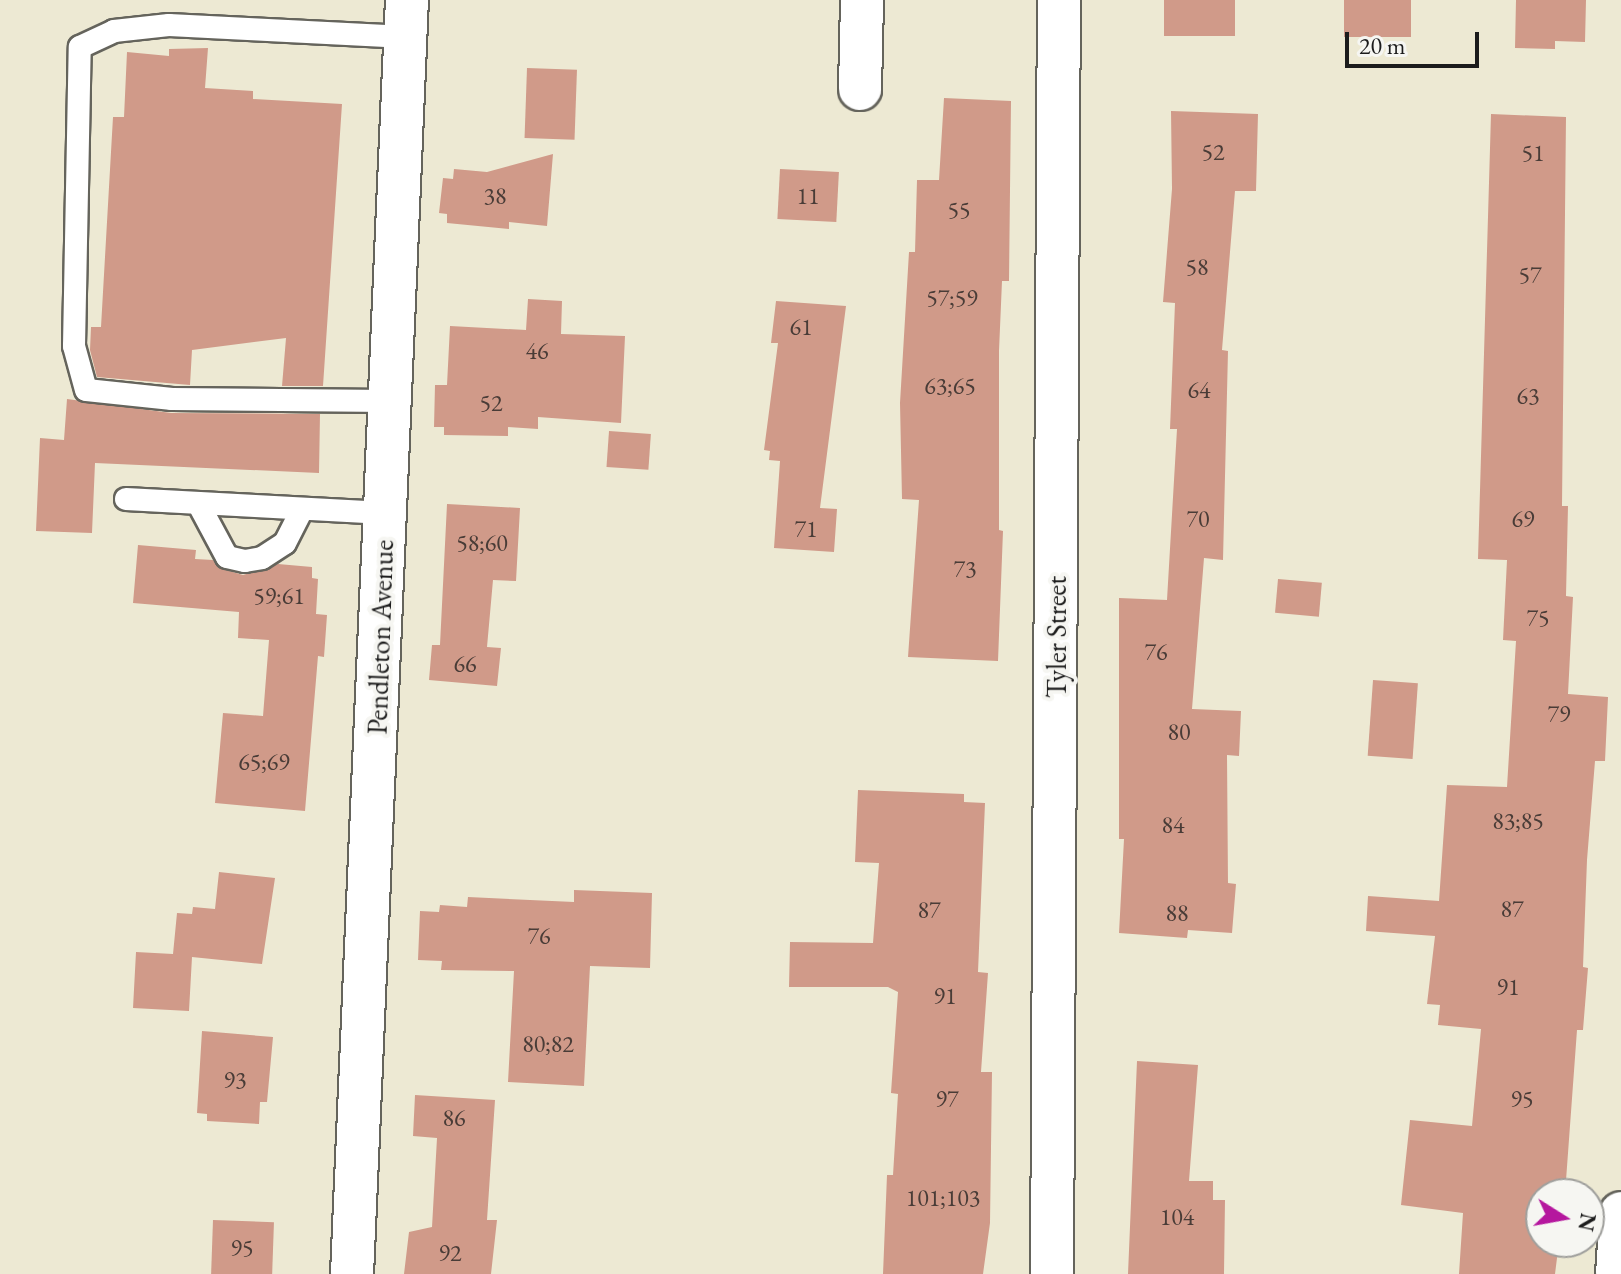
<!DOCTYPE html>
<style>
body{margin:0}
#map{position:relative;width:1621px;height:1274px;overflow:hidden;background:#ede9d3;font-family:"EB Garamond",serif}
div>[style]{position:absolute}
.building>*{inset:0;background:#d09a89;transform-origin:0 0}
.roads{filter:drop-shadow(2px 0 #65645c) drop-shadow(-2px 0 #65645c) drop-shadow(0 2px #65645c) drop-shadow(0 -2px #65645c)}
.service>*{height:22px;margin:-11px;padding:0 11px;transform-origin:11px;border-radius:11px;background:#fff}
.minor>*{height:42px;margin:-21px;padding:0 21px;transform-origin:21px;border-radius:21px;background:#fff}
span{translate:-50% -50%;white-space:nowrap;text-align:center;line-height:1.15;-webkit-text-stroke:8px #f6f6f2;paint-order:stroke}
.number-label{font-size:24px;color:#493c37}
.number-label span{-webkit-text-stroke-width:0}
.street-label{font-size:28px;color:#1c1c1c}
.north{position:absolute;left:1525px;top:1178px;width:80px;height:80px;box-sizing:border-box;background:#f6f6f2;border:2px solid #9f9f9c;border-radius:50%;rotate:101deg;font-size:22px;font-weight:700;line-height:32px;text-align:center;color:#1c1c1c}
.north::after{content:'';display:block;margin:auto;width:28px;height:36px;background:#b5179e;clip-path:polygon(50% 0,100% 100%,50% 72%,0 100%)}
.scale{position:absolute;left:1345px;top:32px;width:134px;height:36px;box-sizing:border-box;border:4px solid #1c1c1c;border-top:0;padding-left:10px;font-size:24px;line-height:28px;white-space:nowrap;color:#1c1c1c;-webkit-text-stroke:6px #f6f6f2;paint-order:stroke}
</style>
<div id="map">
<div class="building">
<div style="left:1164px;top:0;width:71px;height:36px"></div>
<div style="left:1344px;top:0;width:67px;height:37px"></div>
<div style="clip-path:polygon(1516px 0,1586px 0,1585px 42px,1555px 41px,1555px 49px,1515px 48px)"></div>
<div style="clip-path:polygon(208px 48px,205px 88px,253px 91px,253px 99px,342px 104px,323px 386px,282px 386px,286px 338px,192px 350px,190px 385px,97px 377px,90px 350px,91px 327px,101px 327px,113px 117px,124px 117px,127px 52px,169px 56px,169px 49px)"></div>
<div style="left:527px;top:68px;width:50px;height:70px;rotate:2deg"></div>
<div style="clip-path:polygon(944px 98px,1011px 101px,1009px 281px,1002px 281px,999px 351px,999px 530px,1003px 531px,998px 661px,908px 657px,919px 500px,902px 499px,900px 403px,909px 252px,915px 252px,917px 180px,939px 180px)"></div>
<div style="clip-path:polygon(1171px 111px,1258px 114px,1256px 191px,1235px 191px,1222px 350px,1228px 351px,1223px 560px,1204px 558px,1192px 709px,1241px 711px,1239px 756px,1227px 755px,1228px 883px,1236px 884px,1232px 933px,1188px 930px,1187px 938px,1119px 933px,1124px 839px,1119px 839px,1119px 598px,1167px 600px,1177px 429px,1170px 429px,1175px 303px,1163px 302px,1172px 189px)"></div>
<div style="clip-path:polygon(1491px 114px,1566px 117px,1562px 506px,1568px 506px,1566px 596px,1573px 597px,1568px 694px,1608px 697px,1605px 761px,1595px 761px,1587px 860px,1583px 967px,1588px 968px,1583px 1030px,1577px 1030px,1565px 1194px,1541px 1194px,1541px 1242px,1559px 1242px,1555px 1274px,1459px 1274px,1463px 1213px,1401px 1205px,1410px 1120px,1472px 1126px,1481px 1029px,1438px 1025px,1440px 1005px,1427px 1004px,1435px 936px,1366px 931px,1368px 896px,1439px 901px,1447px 785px,1507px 787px,1516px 641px,1503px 640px,1507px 560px,1478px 559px)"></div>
<div style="clip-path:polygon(553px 154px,547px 226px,509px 222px,509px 229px,447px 223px,447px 214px,439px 213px,443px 178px,453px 179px,454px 169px,487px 172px)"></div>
<div style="left:780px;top:169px;width:59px;height:50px;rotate:3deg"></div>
<div style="clip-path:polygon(528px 299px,562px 301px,561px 334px,625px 336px,621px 423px,538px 417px,538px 429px,508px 427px,508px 436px,444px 435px,444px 427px,434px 427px,435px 385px,447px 385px,450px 326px,526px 330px)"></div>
<div style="clip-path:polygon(776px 301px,846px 306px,820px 508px,837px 509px,834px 552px,774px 548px,780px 461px,769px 460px,770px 451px,764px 450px,778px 343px,771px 343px)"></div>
<div style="clip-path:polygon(67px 399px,171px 413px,320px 414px,319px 473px,95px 463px,92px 533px,36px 531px,40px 438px,64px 440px)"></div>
<div style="left:609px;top:431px;width:42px;height:36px;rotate:4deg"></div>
<div style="clip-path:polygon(447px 504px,520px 508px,516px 581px,493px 580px,487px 647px,501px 648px,497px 686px,429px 680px,432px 645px,440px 645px)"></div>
<div style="clip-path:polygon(138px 545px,196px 550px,195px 559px,213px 560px,219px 568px,243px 575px,278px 564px,312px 567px,312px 578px,318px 579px,316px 614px,327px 615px,324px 657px,318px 656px,305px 811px,215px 803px,223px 713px,263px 716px,269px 640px,238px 638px,239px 612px,133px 603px)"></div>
<div style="left:1278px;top:579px;width:44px;height:34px;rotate:5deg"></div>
<div style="left:1373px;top:680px;width:45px;height:76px;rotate:4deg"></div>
<div style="clip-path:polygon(858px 790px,964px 794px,964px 802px,985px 803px,978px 972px,988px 973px,981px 1072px,992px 1072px,990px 1223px,983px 1274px,883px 1274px,887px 1175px,893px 1175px,898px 1094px,891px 1093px,898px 992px,888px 987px,789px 987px,790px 942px,873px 943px,879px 863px,855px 862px)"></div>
<div style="clip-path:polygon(219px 872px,275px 878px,262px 964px,192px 957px,189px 1011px,133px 1008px,136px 952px,173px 954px,177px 913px,192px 914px,193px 907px,215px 909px)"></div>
<div style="clip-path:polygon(574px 890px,652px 893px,650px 968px,590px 966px,584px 1086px,508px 1082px,514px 971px,441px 970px,442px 961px,418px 960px,420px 911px,439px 912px,440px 905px,467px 907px,468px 897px,574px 902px)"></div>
<div style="clip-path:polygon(202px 1031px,273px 1037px,267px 1102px,260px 1102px,259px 1124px,207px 1121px,207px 1114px,197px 1113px)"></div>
<div style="clip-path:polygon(1137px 1061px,1198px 1065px,1189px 1181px,1213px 1181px,1213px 1200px,1225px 1200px,1224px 1274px,1128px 1274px)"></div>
<div style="clip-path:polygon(415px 1095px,495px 1100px,487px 1220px,497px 1220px,491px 1274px,404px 1274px,409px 1232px,432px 1227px,437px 1138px,413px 1136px)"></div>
<div style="left:213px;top:1220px;width:61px;height:54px;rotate:2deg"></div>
</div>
<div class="roads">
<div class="service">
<div style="left:390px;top:401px;width:218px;rotate:-179.5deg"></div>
<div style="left:172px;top:399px;width:86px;rotate:-174deg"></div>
<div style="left:86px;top:390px;width:46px;rotate:-105.3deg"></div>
<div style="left:74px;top:346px;width:299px;rotate:-88.9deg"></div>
<div style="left:80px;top:47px;width:38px;rotate:-25deg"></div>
<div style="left:114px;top:31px;width:55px;rotate:-6.2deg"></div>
<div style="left:169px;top:25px;width:237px;rotate:2.9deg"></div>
<div style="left:126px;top:499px;width:259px;rotate:3.1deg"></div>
<div style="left:198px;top:503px;width:61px;rotate:61.8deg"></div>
<div style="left:227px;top:557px;width:18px;rotate:13deg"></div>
<div style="left:245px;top:561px;width:17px;rotate:-10deg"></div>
<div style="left:262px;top:558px;width:27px;rotate:-33deg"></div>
<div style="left:285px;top:543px;width:37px;rotate:-63deg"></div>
</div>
<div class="minor">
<div style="left:860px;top:89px;width:89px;rotate:-88.7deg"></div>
<div style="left:352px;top:1274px;width:1275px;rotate:-87.53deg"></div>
<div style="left:1052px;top:1274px;width:1274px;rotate:-89.69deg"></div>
<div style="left:1617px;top:1274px;width:61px;rotate:-86.2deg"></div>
</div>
</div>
<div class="number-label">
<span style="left:1213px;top:152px">52</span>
<span style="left:1533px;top:153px">51</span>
<span style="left:495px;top:196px">38</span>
<span style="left:808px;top:196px">11</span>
<span style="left:959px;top:210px">55</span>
<span style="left:1197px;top:267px">58</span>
<span style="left:1530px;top:275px">57</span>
<span style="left:952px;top:298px">57;59</span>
<span style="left:801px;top:327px">61</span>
<span style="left:537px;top:351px">46</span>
<span style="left:950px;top:386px">63;65</span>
<span style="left:1199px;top:390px">64</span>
<span style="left:1528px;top:396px">63</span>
<span style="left:491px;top:403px">52</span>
<span style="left:1198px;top:519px">70</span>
<span style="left:1523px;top:519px">69</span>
<span style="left:806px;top:529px">71</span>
<span style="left:482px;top:543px">58;60</span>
<span style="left:965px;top:569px">73</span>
<span style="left:279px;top:596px">59;61</span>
<span style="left:1538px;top:618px">75</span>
<span style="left:1156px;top:652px">76</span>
<span style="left:465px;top:664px">66</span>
<span style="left:1559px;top:714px">79</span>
<span style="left:1179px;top:732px">80</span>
<span style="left:264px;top:762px">65;69</span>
<span style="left:1518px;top:821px">83;85</span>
<span style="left:1173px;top:825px">84</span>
<span style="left:1512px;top:909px">87</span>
<span style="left:929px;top:910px">87</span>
<span style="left:1177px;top:913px">88</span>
<span style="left:539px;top:936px">76</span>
<span style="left:1508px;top:987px">91</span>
<span style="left:945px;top:996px">91</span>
<span style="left:548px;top:1044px">80;82</span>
<span style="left:235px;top:1080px">93</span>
<span style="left:947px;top:1099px">97</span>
<span style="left:1522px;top:1099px">95</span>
<span style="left:454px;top:1118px">86</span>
<span style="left:943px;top:1198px">101;103</span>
<span style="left:1177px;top:1217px">104</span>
<span style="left:242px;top:1248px">95</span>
<span style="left:450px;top:1253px">92</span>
</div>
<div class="street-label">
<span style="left:380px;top:637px;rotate:-88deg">Pendleton Avenue</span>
<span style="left:1056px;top:637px;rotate:-90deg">Tyler Street</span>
</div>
<div class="north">N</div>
<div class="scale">20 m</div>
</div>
